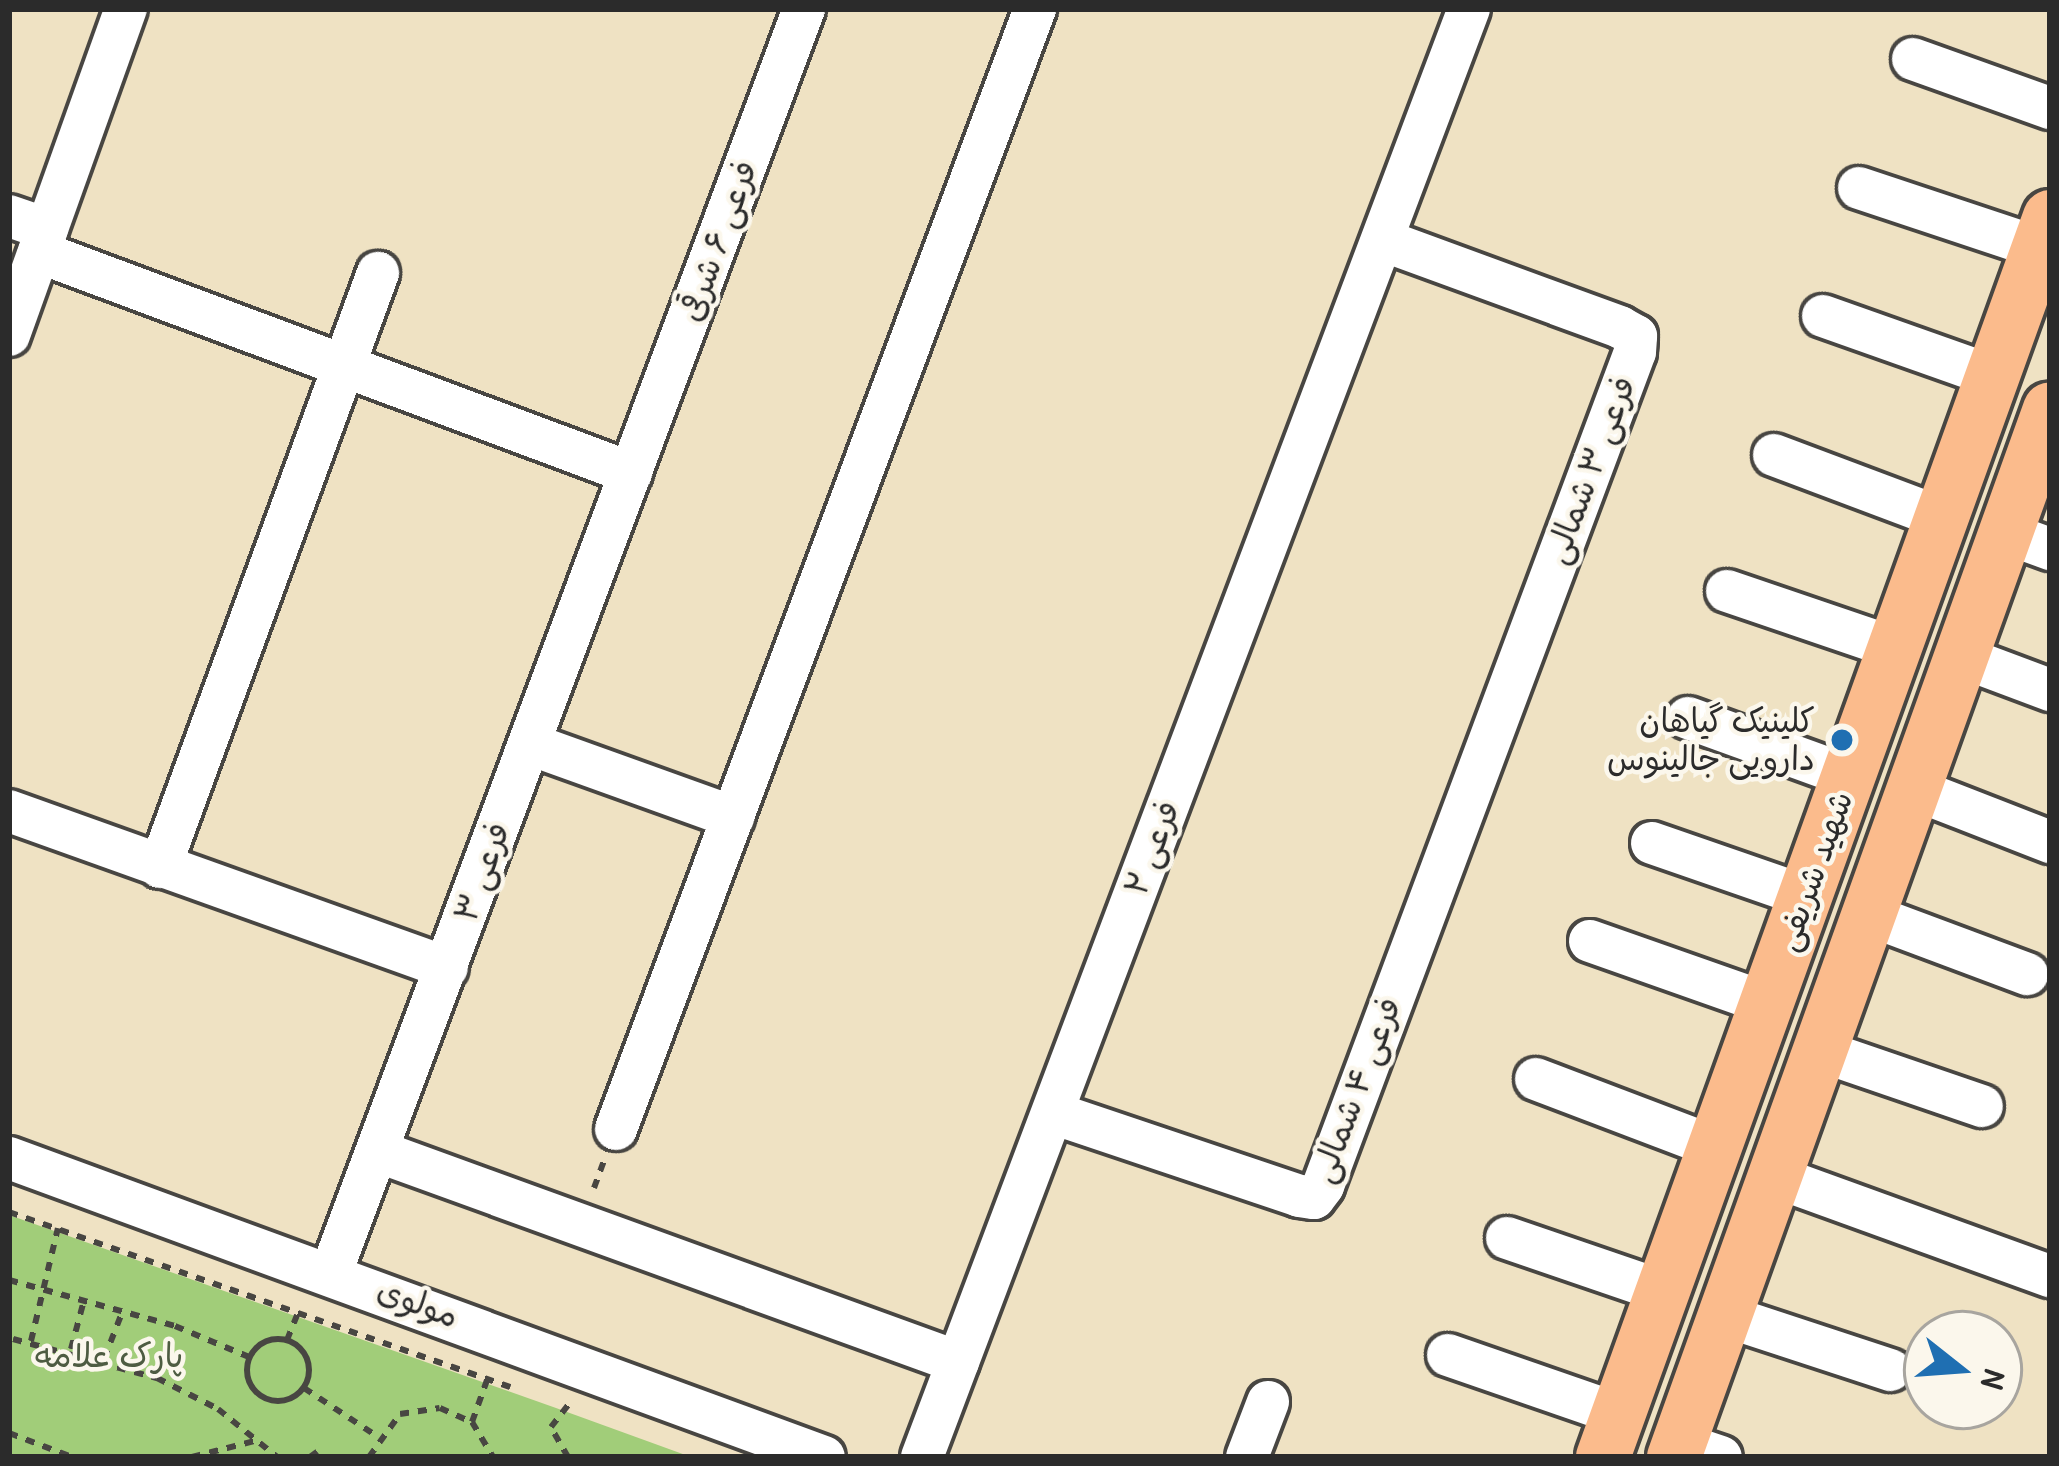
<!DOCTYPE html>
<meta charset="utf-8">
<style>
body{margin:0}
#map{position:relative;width:2059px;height:1466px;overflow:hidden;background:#efe2c3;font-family:"Patrick Hand","Playpen Sans Arabic",sans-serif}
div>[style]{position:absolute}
.green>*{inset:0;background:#a1cd79}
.path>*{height:6px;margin-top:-3px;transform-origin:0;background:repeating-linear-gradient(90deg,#484642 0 9px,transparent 0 18px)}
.path>.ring{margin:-3px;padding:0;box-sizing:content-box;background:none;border:6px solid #484642;border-radius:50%}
.roads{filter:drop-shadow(3px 0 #484642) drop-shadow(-3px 0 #484642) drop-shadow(0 3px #484642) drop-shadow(0 -3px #484642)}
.minor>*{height:42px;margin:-21px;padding:0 21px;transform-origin:21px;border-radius:21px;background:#fff}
.major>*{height:54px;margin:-27px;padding:0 27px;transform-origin:27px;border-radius:27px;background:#fbbb8c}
.dots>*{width:33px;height:33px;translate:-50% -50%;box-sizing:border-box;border:6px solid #fbf7ec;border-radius:50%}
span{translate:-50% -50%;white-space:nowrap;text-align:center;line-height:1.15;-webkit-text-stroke:9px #fbf7ec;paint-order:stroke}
.street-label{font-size:33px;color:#2b2b2b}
.poi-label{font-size:33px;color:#2b2b2b}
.right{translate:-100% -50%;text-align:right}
.park-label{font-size:33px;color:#4e5c42}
.frame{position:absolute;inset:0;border:12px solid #2b2b2b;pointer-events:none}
.north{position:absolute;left:1903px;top:1310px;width:120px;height:120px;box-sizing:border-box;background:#fbf7ec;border:3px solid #a8a59f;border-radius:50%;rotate:107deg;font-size:33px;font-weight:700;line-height:48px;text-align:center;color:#2b2b2b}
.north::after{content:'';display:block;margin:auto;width:42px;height:54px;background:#1f6fb2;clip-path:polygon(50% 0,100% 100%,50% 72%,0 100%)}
</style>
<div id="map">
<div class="green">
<div style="clip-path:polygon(9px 1215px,556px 1408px,691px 1457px,9px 1457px)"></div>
</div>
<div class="path">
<div style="left:594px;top:1188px;width:29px;rotate:-70deg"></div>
<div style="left:9px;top:1212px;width:531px;rotate:19.25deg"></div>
<div style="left:9px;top:1280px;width:172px;rotate:15.5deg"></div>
<div style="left:175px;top:1326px;width:80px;rotate:22.7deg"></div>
<div class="ring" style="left:247px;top:1339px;width:56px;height:56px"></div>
<div style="left:13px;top:1339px;width:149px;rotate:15.2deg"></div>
<div style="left:157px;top:1378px;width:68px;rotate:26.9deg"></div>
<div style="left:218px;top:1409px;width:76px;rotate:39.1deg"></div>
<div style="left:287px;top:1340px;width:27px;rotate:-68deg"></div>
<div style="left:31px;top:1341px;width:116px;rotate:-76.6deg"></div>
<div style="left:71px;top:1349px;width:51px;rotate:-75.1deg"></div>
<div style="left:104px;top:1359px;width:53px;rotate:-68.8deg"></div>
<div style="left:304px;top:1388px;width:89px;rotate:33.5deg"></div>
<div style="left:472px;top:1422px;width:45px;rotate:-70.3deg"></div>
<div style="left:9px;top:1433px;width:67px;rotate:20.9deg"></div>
<div style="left:192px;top:1457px;width:65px;rotate:-14.3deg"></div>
<div style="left:310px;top:1457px;width:9px;rotate:-36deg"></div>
<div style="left:369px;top:1457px;width:53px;rotate:-54.2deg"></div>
<div style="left:400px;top:1414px;width:40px;rotate:-8.5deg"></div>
<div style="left:440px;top:1408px;width:35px;rotate:24deg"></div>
<div style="left:472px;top:1422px;width:41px;rotate:59deg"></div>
<div style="left:568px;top:1457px;width:34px;rotate:-120deg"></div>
<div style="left:551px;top:1427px;width:28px;rotate:-52deg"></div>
</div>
<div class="roads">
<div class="minor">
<div style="left:1913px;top:59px;width:145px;rotate:19.7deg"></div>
<div style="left:1859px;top:188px;width:190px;rotate:18.4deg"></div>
<div style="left:9px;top:216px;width:40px;rotate:18.9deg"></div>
<div style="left:39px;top:252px;width:632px;rotate:20.47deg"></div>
<div style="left:1823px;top:316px;width:179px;rotate:19.5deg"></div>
<div style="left:9px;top:335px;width:346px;rotate:-70.3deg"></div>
<div style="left:1774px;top:455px;width:179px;rotate:20.6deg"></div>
<div style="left:2006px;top:533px;width:47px;rotate:20deg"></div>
<div style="left:1727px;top:591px;width:176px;rotate:18.8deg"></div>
<div style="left:1962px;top:657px;width:94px;rotate:20.6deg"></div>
<div style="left:1688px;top:718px;width:170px;rotate:19.9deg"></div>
<div style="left:530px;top:744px;width:216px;rotate:19.8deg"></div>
<div style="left:1914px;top:789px;width:146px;rotate:21.3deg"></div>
<div style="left:9px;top:811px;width:465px;rotate:19.7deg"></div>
<div style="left:1652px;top:843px;width:162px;rotate:19.1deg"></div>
<div style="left:160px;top:867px;width:633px;rotate:-69.85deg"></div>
<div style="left:1869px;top:915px;width:169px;rotate:20.5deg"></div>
<div style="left:1590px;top:941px;width:187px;rotate:19.4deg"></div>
<div style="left:1821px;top:1051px;width:170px;rotate:18.9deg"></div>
<div style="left:1536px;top:1079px;width:191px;rotate:20.8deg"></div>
<div style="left:1053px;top:1113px;width:260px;rotate:18.6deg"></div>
<div style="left:1299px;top:1196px;width:15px;rotate:8deg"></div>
<div style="left:1314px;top:1198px;width:15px;rotate:-53deg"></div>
<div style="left:1323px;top:1186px;width:890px;rotate:-69.49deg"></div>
<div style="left:1635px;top:352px;width:16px;rotate:-86deg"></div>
<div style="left:1636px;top:336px;width:18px;rotate:-151deg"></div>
<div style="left:1620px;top:327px;width:253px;rotate:-159.9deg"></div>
<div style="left:616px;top:1129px;width:1196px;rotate:-69.49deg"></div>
<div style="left:377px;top:1151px;width:618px;rotate:19.96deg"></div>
<div style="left:9px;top:1158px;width:868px;rotate:20.15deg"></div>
<div style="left:1776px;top:1177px;width:291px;rotate:19.9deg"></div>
<div style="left:1507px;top:1238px;width:164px;rotate:18.9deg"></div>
<div style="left:332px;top:1270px;width:1346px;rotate:-69.48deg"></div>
<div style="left:1726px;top:1316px;width:173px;rotate:18.2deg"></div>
<div style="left:1448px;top:1355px;width:180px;rotate:19.1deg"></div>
<div style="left:1679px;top:1443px;width:44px;rotate:18.4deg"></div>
<div style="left:922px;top:1457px;width:1548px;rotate:-69.31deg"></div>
<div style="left:1247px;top:1457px;width:59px;rotate:-69.1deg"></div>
</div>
<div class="major">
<div style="left:1603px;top:1457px;width:1318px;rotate:-70.18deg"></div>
<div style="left:1674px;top:1457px;width:1113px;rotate:-70.26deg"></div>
</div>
</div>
<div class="dots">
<div style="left:1842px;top:740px;background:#1f6fb2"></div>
</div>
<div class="street-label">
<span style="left:718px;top:241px;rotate:-70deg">فرعی ۶ شرقی</span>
<span style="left:1590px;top:470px;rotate:-69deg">فرعی ۳ شمالی</span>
<span style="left:1152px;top:848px;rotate:-69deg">فرعی ۲</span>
<span style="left:1814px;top:871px;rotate:-70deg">شهید شریفی</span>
<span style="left:482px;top:872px;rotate:-70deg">فرعی ۳</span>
<span style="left:1356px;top:1090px;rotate:-69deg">فرعی ۴ شمالی</span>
<span style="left:418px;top:1303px;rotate:21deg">مولوی</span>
</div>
<div class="poi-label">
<span class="right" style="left:1815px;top:740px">کلینیک گیاهان<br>دارویی جالینوس</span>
</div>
<div class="park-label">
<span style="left:109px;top:1356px">پارک علامه</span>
</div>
<div class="frame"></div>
<div class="north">N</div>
</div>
